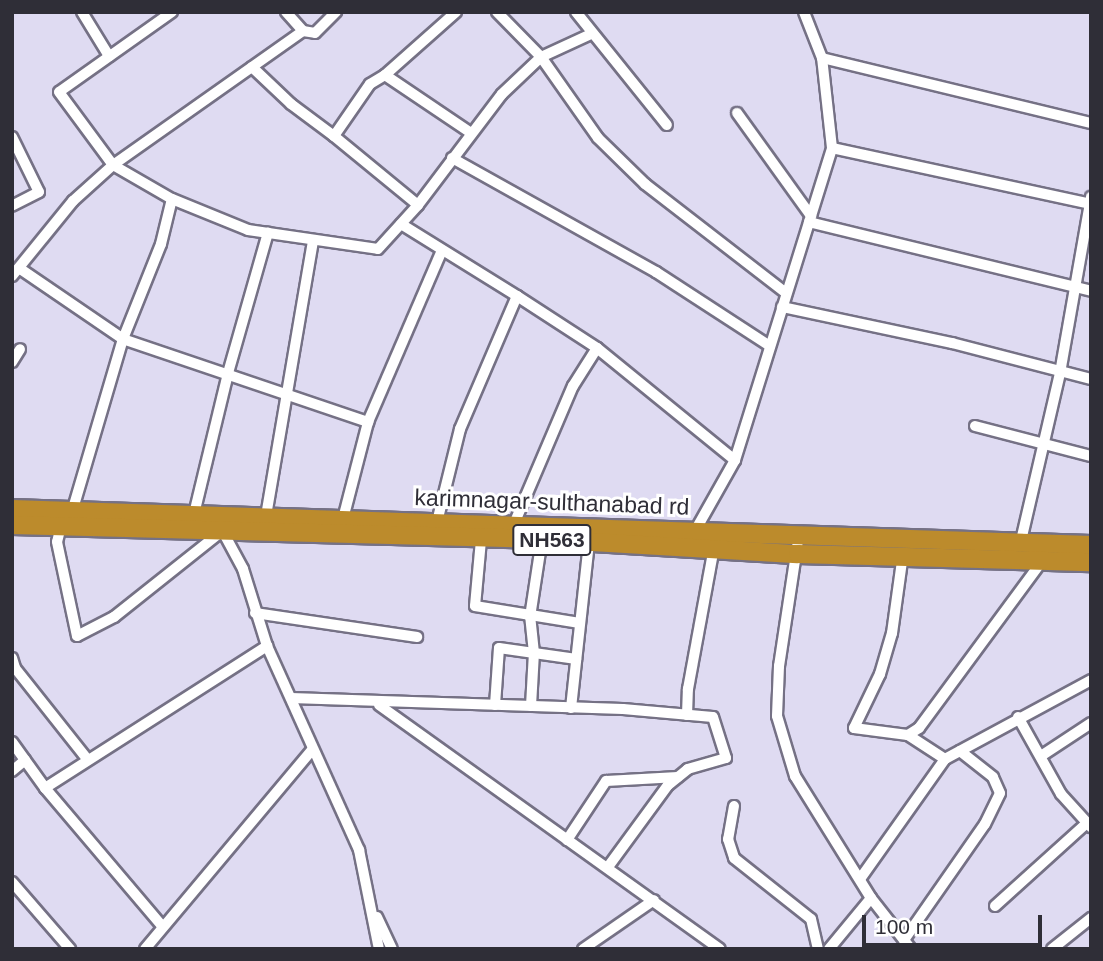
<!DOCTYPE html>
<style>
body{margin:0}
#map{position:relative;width:1103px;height:961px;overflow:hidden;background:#dfdbf2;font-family:Arial,sans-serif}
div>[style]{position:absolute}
.roads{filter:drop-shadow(2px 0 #757185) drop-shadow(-2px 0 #757185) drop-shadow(0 2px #757185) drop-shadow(0 -2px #757185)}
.street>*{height:10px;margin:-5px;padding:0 5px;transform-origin:5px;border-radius:5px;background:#fff}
.highway>*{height:18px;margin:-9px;padding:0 9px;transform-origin:9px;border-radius:9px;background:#bc8b2c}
span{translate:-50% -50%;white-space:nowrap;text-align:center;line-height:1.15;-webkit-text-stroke:6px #fff;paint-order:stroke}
.shield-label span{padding:2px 5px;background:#fff;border:2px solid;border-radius:5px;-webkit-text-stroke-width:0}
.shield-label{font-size:21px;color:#2f2e37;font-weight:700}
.street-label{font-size:23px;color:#2f2e37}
.frame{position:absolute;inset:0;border:14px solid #2f2e37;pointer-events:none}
.scale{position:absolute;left:862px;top:915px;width:180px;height:32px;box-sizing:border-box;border:4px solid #2f2e37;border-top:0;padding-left:9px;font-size:21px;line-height:24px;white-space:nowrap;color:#2f2e37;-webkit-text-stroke:5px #fff;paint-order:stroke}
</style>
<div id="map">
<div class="roads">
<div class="street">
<div style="left:82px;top:12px;width:52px;rotate:58.5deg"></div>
<div style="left:172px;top:12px;width:138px;rotate:144.7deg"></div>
<div style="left:59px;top:92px;width:91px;rotate:53.5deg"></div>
<div style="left:113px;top:165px;width:68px;rotate:30deg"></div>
<div style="left:172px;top:199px;width:82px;rotate:22.2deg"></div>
<div style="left:248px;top:230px;width:131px;rotate:8.3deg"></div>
<div style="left:378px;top:249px;width:59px;rotate:-47.7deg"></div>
<div style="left:418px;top:205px;width:139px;rotate:-52.9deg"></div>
<div style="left:502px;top:94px;width:54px;rotate:-43.5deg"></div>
<div style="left:541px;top:57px;width:55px;rotate:-24.7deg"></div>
<div style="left:286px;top:12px;width:25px;rotate:48deg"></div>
<div style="left:497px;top:12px;width:63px;rotate:45.6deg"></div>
<div style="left:541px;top:57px;width:99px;rotate:54.9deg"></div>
<div style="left:598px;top:138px;width:66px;rotate:44.4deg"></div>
<div style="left:645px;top:184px;width:178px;rotate:37.7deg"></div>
<div style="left:576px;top:12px;width:145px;rotate:51.2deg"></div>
<div style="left:822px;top:58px;width:277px;rotate:13.6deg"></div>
<div style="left:252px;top:67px;width:54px;rotate:43.5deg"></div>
<div style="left:291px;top:104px;width:54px;rotate:36.7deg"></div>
<div style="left:385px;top:75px;width:95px;rotate:-41.6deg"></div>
<div style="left:737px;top:113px;width:127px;rotate:54.3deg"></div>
<div style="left:12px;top:137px;width:61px;rotate:63.9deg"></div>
<div style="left:39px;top:192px;width:30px;rotate:153deg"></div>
<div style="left:832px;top:148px;width:265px;rotate:12.2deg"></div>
<div style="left:452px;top:158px;width:234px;rotate:29.2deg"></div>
<div style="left:656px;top:272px;width:136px;rotate:33deg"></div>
<div style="left:418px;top:205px;width:109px;rotate:-140.6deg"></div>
<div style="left:334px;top:136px;width:63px;rotate:-55.3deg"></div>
<div style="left:370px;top:84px;width:17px;rotate:-31deg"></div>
<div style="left:385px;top:75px;width:104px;rotate:34deg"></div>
<div style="left:809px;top:222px;width:290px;rotate:13.7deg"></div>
<div style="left:401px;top:224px;width:137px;rotate:31.8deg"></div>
<div style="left:517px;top:296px;width:145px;rotate:113.2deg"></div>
<div style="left:460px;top:429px;width:96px;rotate:103.9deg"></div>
<div style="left:19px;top:268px;width:126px;rotate:34.3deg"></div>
<div style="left:123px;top:339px;width:259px;rotate:18.7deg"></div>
<div style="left:368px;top:422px;width:187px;rotate:-66.7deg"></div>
<div style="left:12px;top:276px;width:97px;rotate:-50.9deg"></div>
<div style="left:73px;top:201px;width:54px;rotate:-42deg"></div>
<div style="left:113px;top:165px;width:232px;rotate:-35.2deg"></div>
<div style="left:303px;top:31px;width:12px;rotate:9deg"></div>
<div style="left:315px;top:33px;width:30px;rotate:-45deg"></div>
<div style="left:517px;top:296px;width:95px;rotate:33deg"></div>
<div style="left:597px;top:348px;width:178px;rotate:39.1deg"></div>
<div style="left:782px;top:307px;width:174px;rotate:12deg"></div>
<div style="left:952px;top:343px;width:144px;rotate:14.5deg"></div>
<div style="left:12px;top:362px;width:15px;rotate:-58deg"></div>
<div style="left:975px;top:426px;width:120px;rotate:14.5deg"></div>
<div style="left:72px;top:512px;width:180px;rotate:-73.6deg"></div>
<div style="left:123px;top:339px;width:102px;rotate:-68.2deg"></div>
<div style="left:161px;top:244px;width:46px;rotate:-76.3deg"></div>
<div style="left:194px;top:514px;width:145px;rotate:-76.4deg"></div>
<div style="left:228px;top:373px;width:146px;rotate:-74.1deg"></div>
<div style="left:266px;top:516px;width:280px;rotate:-80.3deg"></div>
<div style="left:343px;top:519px;width:100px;rotate:-75.5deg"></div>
<div style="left:514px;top:524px;width:150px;rotate:-66.9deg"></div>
<div style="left:573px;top:386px;width:45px;rotate:-57.7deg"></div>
<div style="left:61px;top:526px;width:16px;rotate:104deg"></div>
<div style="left:57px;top:542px;width:96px;rotate:78deg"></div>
<div style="left:77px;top:636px;width:42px;rotate:-27.2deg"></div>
<div style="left:114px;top:617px;width:138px;rotate:-38.5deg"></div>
<div style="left:222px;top:530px;width:44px;rotate:61.7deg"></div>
<div style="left:243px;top:569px;width:81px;rotate:72.7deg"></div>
<div style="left:267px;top:646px;width:224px;rotate:65.7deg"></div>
<div style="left:359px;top:850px;width:101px;rotate:78.6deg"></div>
<div style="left:695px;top:531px;width:81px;rotate:-60.6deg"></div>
<div style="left:735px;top:460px;width:327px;rotate:-72.7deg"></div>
<div style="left:832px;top:148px;width:91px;rotate:-96.3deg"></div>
<div style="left:822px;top:58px;width:49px;rotate:-111.4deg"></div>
<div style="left:799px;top:534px;width:134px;rotate:98.6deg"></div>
<div style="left:779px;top:666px;width:50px;rotate:92.3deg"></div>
<div style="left:777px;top:716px;width:63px;rotate:73.3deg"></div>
<div style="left:795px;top:776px;width:144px;rotate:58.1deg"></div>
<div style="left:871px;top:898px;width:65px;rotate:51.9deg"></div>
<div style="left:481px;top:540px;width:66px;rotate:95.2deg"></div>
<div style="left:475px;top:606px;width:106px;rotate:9.2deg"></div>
<div style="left:1020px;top:545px;width:177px;rotate:-76.9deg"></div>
<div style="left:1060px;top:373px;width:179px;rotate:-80deg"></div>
<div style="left:903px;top:554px;width:80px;rotate:97.9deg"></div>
<div style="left:892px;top:633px;width:43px;rotate:106.3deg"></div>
<div style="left:880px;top:674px;width:60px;rotate:115.7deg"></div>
<div style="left:854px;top:728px;width:54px;rotate:7.4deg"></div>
<div style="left:908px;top:735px;width:13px;rotate:-32deg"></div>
<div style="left:919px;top:728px;width:207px;rotate:-53.6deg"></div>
<div style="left:255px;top:613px;width:164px;rotate:8.4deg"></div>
<div style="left:12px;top:658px;width:10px;rotate:73deg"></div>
<div style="left:15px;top:668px;width:117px;rotate:51.6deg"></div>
<div style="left:291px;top:698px;width:332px;rotate:1.9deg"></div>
<div style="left:623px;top:709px;width:90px;rotate:5.1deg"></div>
<div style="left:713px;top:717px;width:43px;rotate:72.4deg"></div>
<div style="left:726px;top:758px;width:40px;rotate:164deg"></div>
<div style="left:688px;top:769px;width:26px;rotate:141deg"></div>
<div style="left:668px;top:785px;width:102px;rotate:126.2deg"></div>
<div style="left:379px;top:705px;width:419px;rotate:35.6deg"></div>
<div style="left:495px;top:705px;width:57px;rotate:-86deg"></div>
<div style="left:499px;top:648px;width:78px;rotate:8.1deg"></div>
<div style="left:531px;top:706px;width:53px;rotate:-86.8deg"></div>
<div style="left:534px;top:653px;width:36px;rotate:-96deg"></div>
<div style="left:530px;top:617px;width:79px;rotate:-81.3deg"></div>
<div style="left:571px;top:708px;width:166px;rotate:-83.8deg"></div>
<div style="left:687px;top:715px;width:26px;rotate:-88deg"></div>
<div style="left:688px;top:689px;width:143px;rotate:-79.6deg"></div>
<div style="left:1018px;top:717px;width:88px;rotate:60.8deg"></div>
<div style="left:1061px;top:794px;width:45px;rotate:47.7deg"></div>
<div style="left:908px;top:735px;width:44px;rotate:33deg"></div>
<div style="left:12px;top:742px;width:57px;rotate:54.3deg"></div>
<div style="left:45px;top:788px;width:264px;rotate:-32.6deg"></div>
<div style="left:1041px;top:756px;width:60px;rotate:-33.4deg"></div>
<div style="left:12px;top:771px;width:17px;rotate:-40deg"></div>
<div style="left:45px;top:788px;width:182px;rotate:49.7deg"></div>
<div style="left:734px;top:806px;width:34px;rotate:100deg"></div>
<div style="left:728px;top:839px;width:20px;rotate:72deg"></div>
<div style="left:734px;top:858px;width:98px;rotate:38.4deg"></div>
<div style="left:811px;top:919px;width:31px;rotate:77deg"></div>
<div style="left:567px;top:840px;width:71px;rotate:-56.5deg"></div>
<div style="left:606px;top:781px;width:72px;rotate:-3.2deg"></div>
<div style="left:860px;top:879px;width:147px;rotate:-54.7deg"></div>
<div style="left:945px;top:759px;width:166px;rotate:-28.4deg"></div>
<div style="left:12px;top:882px;width:89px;rotate:49.1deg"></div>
<div style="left:995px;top:906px;width:124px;rotate:-42.1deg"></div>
<div style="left:377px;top:917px;width:35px;rotate:65deg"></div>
<div style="left:904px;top:940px;width:141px;rotate:-55.1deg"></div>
<div style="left:985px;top:824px;width:34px;rotate:-64deg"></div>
<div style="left:1000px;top:793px;width:17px;rotate:-114deg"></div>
<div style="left:993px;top:777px;width:42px;rotate:-141.8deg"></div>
<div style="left:145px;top:949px;width:261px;rotate:-50deg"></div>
<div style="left:583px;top:949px;width:86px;rotate:-34.6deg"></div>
<div style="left:829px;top:949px;width:66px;rotate:-50.5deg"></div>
<div style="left:1052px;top:949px;width:50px;rotate:-38.5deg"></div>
</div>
<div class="highway">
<div style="left:12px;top:509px;width:1080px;rotate:1.91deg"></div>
<div style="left:12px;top:525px;width:530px;rotate:1.51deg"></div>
<div style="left:542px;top:539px;width:256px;rotate:3.4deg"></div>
<div style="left:798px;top:554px;width:293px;rotate:1.6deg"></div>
</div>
</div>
<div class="shield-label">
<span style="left:552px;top:540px">NH563</span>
</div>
<div class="street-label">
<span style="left:552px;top:502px;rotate:2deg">karimnagar-sulthanabad rd</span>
</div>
<div class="frame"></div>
<div class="scale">100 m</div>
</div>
